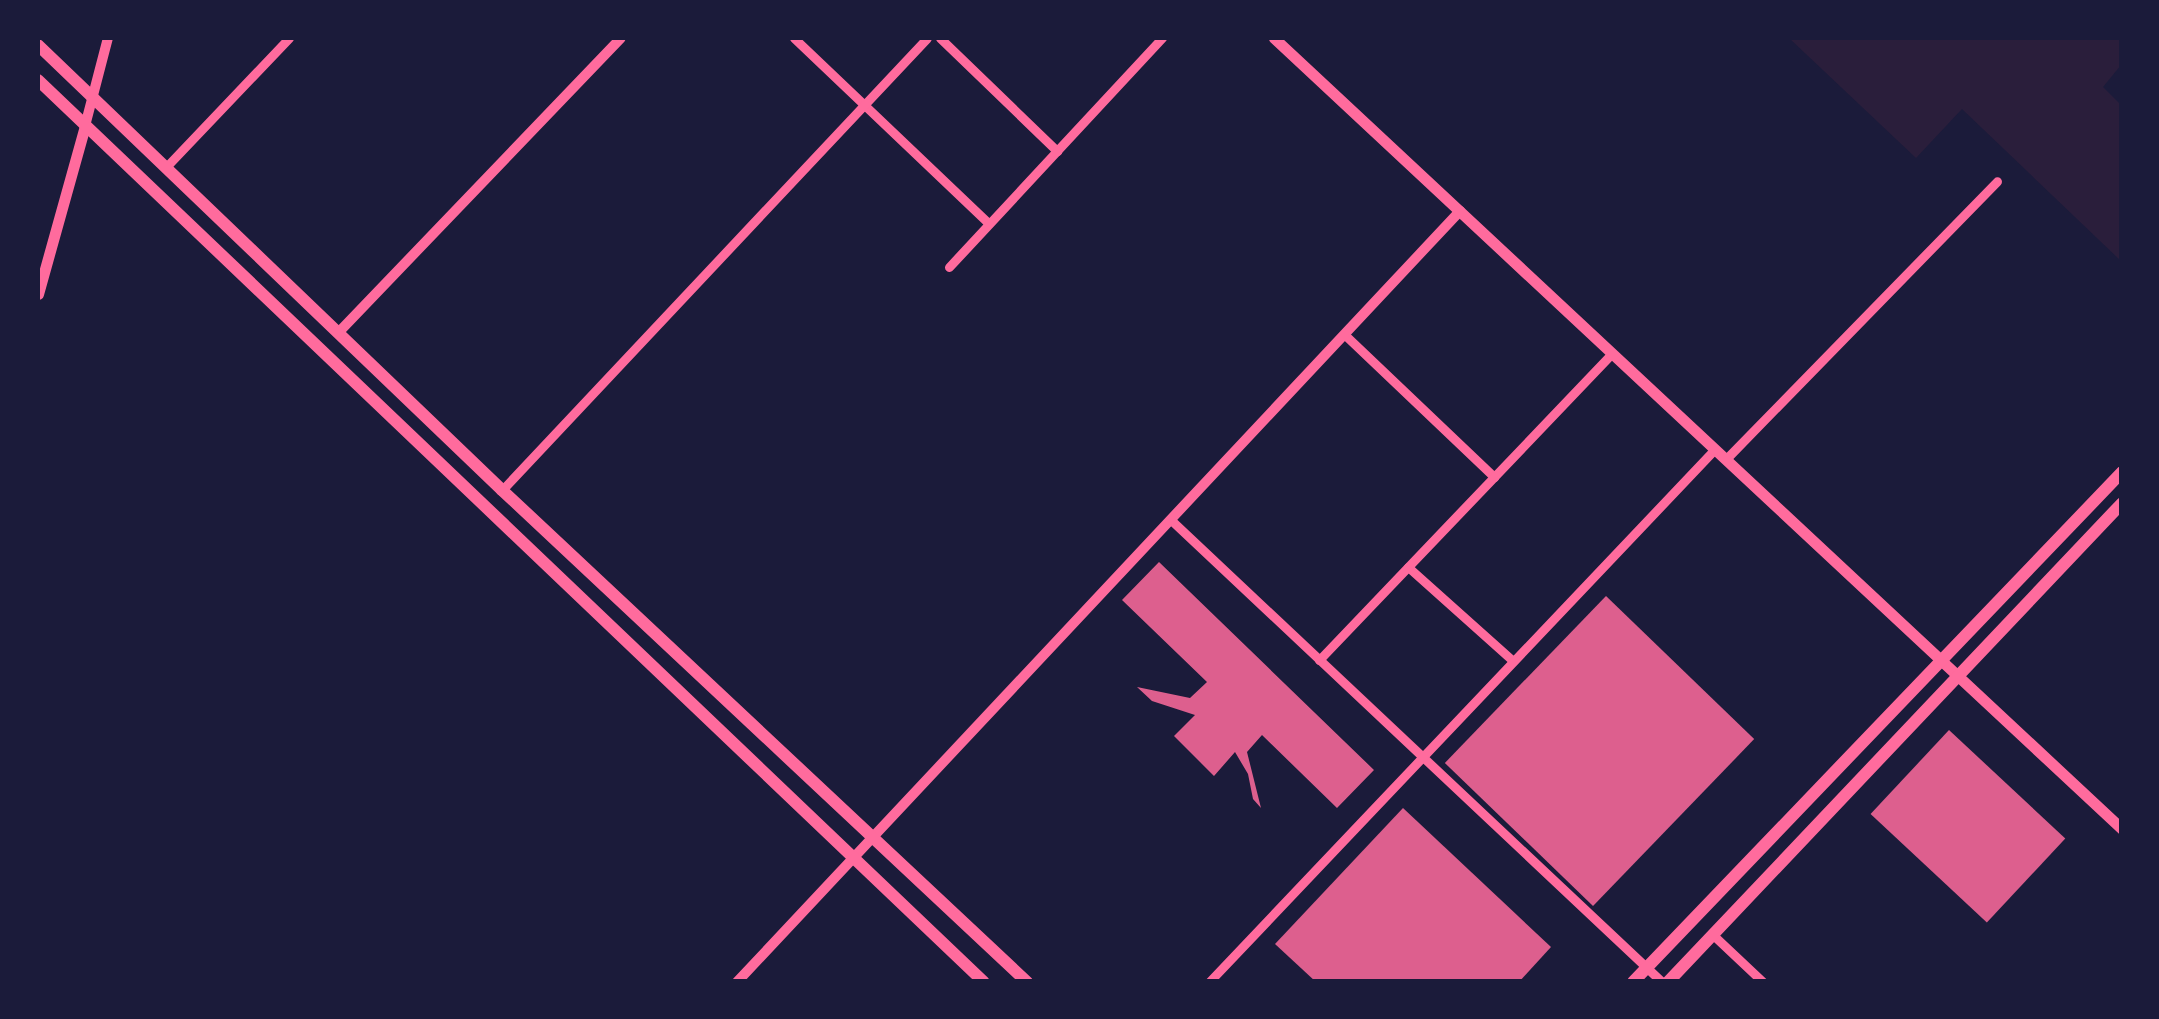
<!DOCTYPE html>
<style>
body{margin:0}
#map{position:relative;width:2159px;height:1019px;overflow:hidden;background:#1b1b3a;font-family:Karla,sans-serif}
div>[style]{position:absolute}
.green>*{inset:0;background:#2a1e3b}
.building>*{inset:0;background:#dd5f8e;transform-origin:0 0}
.minor>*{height:9px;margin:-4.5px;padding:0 4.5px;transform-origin:4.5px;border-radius:4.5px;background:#ff6b9d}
.tertiary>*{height:10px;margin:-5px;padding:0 5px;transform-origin:5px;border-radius:5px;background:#ff6b9d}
.secondary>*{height:11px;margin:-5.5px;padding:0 5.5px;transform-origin:5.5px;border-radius:5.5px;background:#ff6b9d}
.primary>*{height:12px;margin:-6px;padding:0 6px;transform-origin:6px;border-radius:6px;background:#ff6b9d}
span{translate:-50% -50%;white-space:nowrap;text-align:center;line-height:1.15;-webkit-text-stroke:9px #1b1b3a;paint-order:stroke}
.frame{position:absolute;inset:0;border:40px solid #1b1b3a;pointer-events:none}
</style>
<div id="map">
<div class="green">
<div style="clip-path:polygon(1789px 38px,2121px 38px,2121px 65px,2103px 87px,2121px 105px,2121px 261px,1962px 109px,1916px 158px)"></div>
</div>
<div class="building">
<div style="clip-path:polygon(1159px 562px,1374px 770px,1337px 808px,1262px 735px,1247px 752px,1261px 808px,1253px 799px,1248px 774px,1235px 752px,1214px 776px,1174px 736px,1195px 715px,1152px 701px,1137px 687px,1190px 698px,1207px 682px,1122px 600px)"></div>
<div style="left:1606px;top:596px;width:206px;height:232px;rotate:44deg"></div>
<div style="left:1949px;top:730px;width:159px;height:115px;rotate:43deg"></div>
<div style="clip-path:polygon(1403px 808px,1551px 947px,1519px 982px,1316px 982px,1275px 944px)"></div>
</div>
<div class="minor">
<div style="left:794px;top:38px;width:269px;rotate:43.6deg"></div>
<div style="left:940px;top:38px;width:163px;rotate:44deg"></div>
<div style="left:167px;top:166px;width:177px;rotate:-46.4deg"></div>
<div style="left:949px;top:267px;width:313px;rotate:-47.1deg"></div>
<div style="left:1345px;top:335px;width:206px;rotate:43.6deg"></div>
<div style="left:1726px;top:459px;width:388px;rotate:-45.7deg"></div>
<div style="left:502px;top:490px;width:620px;rotate:-46.76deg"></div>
<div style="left:1171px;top:520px;width:674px;rotate:43.26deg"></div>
<div style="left:1408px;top:567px;width:141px;rotate:41.8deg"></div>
<div style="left:1319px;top:660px;width:424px;rotate:-46.3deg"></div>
<div style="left:1712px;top:934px;width:70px;rotate:43.3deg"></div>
<div style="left:1209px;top:982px;width:735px;rotate:-46.49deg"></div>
</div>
<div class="tertiary">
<div style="left:85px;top:126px;width:91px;rotate:-75.4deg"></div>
<div style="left:339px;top:332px;width:407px;rotate:-46.2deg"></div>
<div style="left:737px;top:982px;width:1057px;rotate:-46.84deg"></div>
</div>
<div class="secondary">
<div style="left:1274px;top:38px;width:1160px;rotate:43.01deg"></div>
<div style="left:38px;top:294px;width:174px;rotate:-74.4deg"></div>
</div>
<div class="primary">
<div style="left:38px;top:45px;width:643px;rotate:43.8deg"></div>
<div style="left:502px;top:490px;width:720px;rotate:43.14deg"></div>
<div style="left:38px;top:80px;width:1307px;rotate:43.64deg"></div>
<div style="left:1633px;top:982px;width:707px;rotate:-46.2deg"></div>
<div style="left:1668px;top:982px;width:660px;rotate:-46.53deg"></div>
</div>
<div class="frame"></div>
</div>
